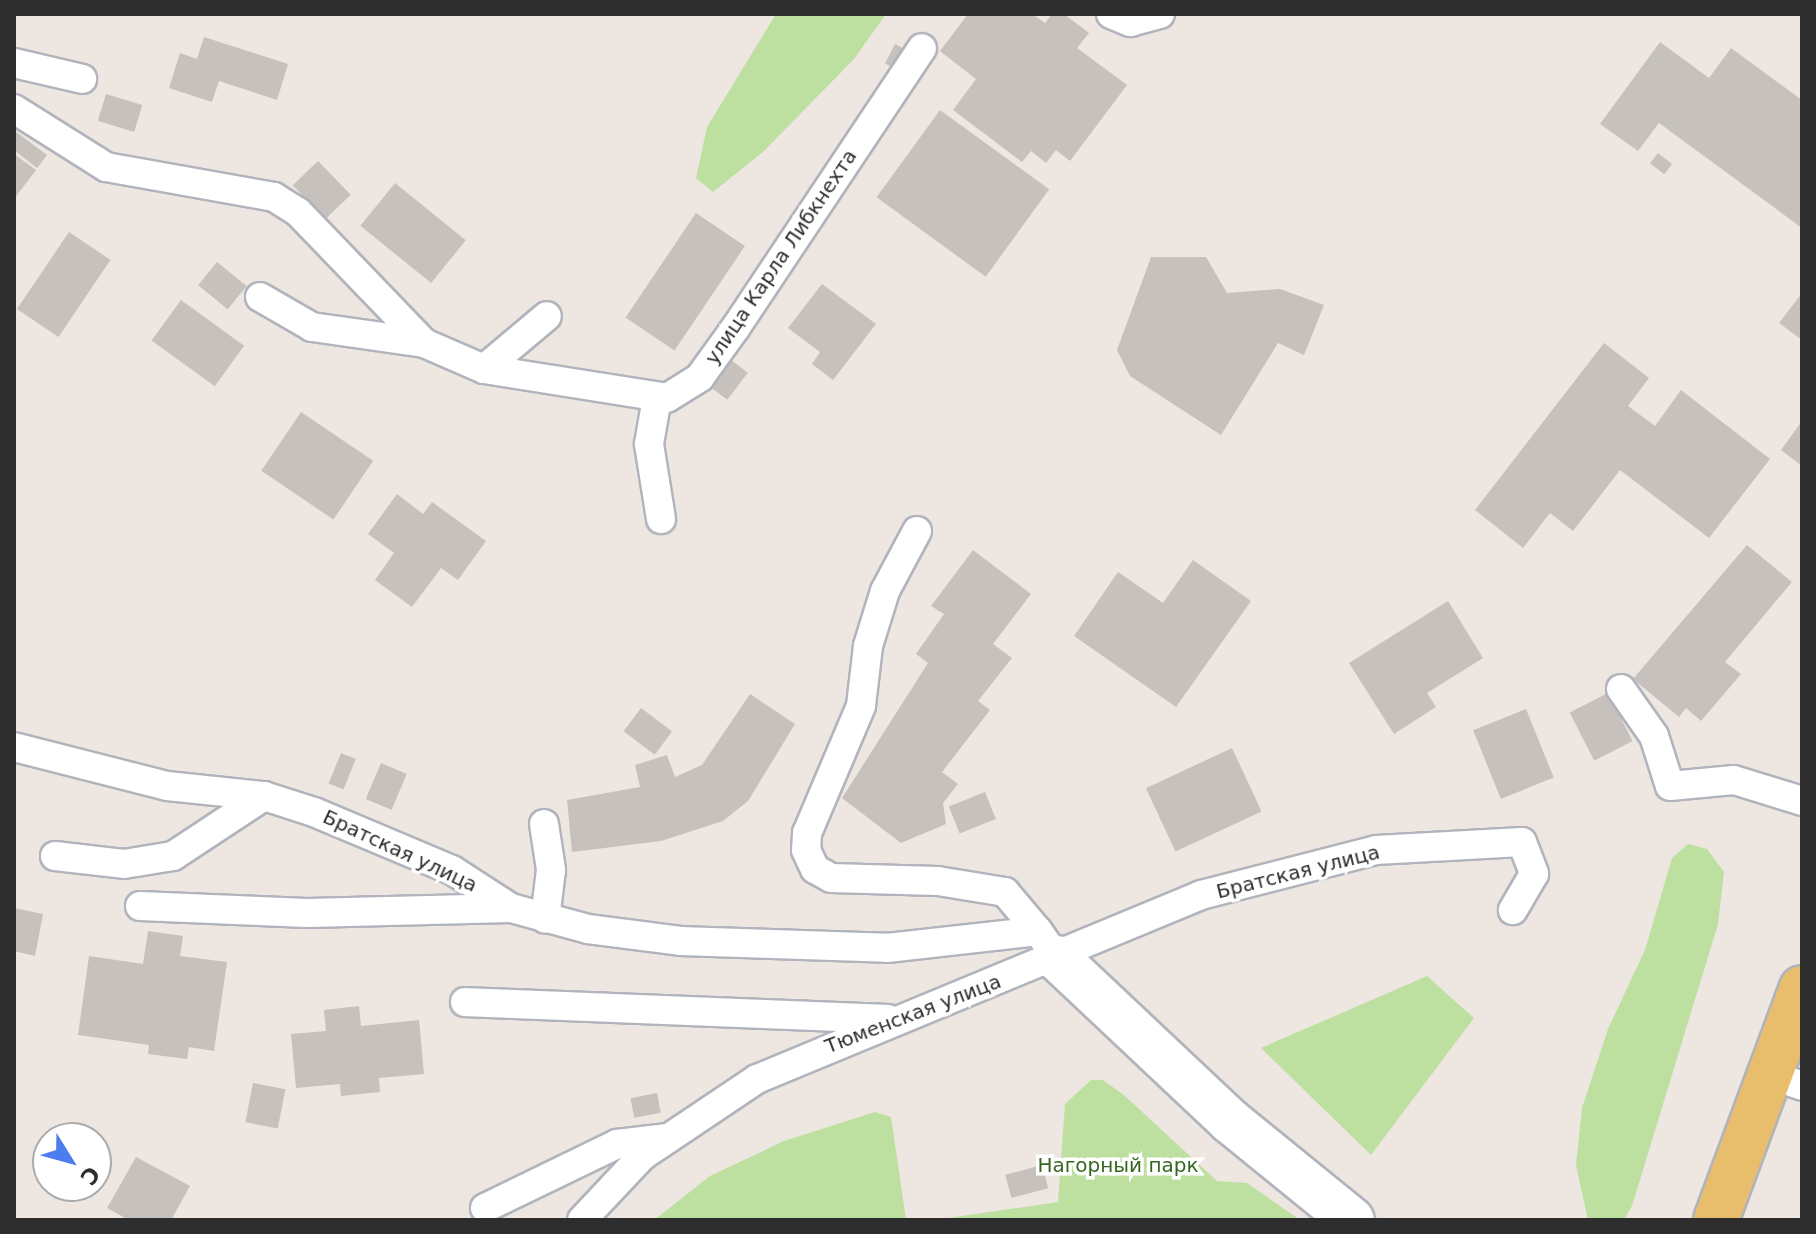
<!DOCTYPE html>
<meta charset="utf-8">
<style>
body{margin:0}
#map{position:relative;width:1816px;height:1234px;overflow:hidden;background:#ede6e1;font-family:"DejaVu Sans",sans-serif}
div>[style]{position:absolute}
.green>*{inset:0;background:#bde0a1}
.building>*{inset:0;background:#c6c1bc;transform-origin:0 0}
.roads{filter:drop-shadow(2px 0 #b1b4bc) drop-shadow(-2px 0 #b1b4bc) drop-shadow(0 2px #b1b4bc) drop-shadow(0 -2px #b1b4bc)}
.service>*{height:28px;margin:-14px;padding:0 14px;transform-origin:14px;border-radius:14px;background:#fff}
.minor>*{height:44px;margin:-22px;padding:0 22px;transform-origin:22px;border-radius:22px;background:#fff}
.primary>*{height:44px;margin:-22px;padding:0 22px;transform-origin:22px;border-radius:22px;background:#e8bd6b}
span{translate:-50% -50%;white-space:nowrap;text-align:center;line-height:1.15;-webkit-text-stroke:7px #fff;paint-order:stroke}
.street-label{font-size:20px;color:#2d2d2d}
.park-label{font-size:20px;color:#366720}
.frame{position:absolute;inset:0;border:16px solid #2d2d2d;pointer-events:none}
.north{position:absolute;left:32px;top:1122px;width:80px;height:80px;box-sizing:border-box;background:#fff;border:2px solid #ababab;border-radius:50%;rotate:127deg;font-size:22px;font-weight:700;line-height:32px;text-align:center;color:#2d2d2d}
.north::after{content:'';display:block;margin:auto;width:28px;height:36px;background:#4d7cee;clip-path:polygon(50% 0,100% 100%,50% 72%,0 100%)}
</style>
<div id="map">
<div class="green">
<div style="clip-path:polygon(776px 14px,886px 14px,854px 59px,764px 151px,713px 192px,696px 178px,707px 127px)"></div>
<div style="clip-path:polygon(1688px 844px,1707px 849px,1724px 872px,1718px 924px,1632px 1206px,1624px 1220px,1588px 1220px,1576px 1165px,1582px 1108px,1608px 1029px,1645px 950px,1672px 858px)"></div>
<div style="clip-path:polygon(1427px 976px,1474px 1018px,1371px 1155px,1261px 1048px)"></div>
<div style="clip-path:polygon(1091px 1080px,1103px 1080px,1125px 1096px,1217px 1181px,1247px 1183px,1300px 1220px,935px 1220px,1058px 1202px,1065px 1104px)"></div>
<div style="clip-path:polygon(875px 1112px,891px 1117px,906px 1220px,654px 1220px,710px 1176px,784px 1141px)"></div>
</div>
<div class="building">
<div style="clip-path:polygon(968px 14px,1032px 14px,1045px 23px,1052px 14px,1064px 14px,1089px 33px,1077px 48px,1127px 85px,1070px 161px,1056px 150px,1046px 163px,1031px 151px,1022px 162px,953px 110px,976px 79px,940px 51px)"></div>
<div style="clip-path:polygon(204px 37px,288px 64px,277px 100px,219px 81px,212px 102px,169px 88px,180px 53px,197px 59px)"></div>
<div style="clip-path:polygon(1660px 42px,1709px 78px,1731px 48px,1802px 100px,1802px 228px,1659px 123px,1638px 151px,1600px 124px)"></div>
<div style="left:895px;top:44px;width:11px;height:22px;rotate:27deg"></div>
<div style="left:106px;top:94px;width:38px;height:28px;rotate:17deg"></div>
<div style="left:940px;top:110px;width:135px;height:108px;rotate:36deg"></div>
<div style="clip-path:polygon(16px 132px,47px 155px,37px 168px,14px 150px)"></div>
<div style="left:1658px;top:153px;width:18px;height:13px;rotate:38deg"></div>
<div style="clip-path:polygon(14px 154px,36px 170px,14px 199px)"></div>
<div style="left:318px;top:161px;width:47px;height:35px;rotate:46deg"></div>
<div style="left:395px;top:183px;width:91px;height:55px;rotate:39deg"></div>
<div style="left:696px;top:213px;width:59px;height:126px;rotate:34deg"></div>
<div style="left:69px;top:232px;width:50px;height:93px;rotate:34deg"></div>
<div style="clip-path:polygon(1151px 257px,1206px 257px,1227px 293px,1280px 289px,1324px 305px,1304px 355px,1278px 343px,1221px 435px,1130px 376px,1117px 350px)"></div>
<div style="left:217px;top:262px;width:38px;height:30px;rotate:39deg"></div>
<div style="clip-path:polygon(822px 284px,876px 324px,833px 380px,812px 364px,820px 352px,788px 328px)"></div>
<div style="clip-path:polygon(1802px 293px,1802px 340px,1779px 323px)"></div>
<div style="left:181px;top:300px;width:78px;height:50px;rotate:36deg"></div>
<div style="clip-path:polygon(1604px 343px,1649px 378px,1628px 406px,1655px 426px,1681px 390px,1770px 459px,1709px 538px,1620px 470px,1573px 531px,1550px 513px,1523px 548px,1475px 510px)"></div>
<div style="left:727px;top:357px;width:26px;height:34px;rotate:37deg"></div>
<div style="left:301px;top:412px;width:87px;height:71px;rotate:34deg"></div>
<div style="clip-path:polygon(1802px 421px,1802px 466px,1781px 450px)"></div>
<div style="clip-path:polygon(397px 494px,423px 514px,432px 502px,486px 541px,458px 580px,441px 568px,412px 607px,375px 580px,394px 553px,368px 534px)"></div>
<div style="clip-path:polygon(1747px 545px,1792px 582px,1725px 662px,1741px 674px,1701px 721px,1686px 708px,1679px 717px,1633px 679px)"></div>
<div style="clip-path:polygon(973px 550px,1031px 594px,993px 644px,1012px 658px,978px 701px,990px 710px,942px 772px,958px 784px,943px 803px,946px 824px,901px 843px,842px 798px,928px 663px,916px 654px,944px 614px,931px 606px)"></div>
<div style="clip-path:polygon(1193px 560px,1251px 601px,1176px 707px,1074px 636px,1118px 572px,1163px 603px)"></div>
<div style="clip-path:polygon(1448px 601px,1483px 658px,1427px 693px,1436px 707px,1394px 734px,1349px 663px)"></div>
<div style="left:1608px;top:693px;width:54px;height:43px;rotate:63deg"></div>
<div style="clip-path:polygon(750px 694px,795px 724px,748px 801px,723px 821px,661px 841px,572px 852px,567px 800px,640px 787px,635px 765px,667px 755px,675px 777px,702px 765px)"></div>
<div style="left:641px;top:708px;width:39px;height:29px;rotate:37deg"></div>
<div style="left:1526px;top:709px;width:74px;height:57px;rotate:68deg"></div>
<div style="left:1232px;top:748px;width:70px;height:95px;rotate:65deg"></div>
<div style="left:341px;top:753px;width:16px;height:33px;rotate:22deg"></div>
<div style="left:381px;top:763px;width:28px;height:39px;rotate:23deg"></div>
<div style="left:985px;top:792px;width:29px;height:39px;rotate:68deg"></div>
<div style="clip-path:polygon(14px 908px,43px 914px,35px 956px,14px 951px)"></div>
<div style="clip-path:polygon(148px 931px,183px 936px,180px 956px,227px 962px,214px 1051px,189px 1047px,187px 1059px,148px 1054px,149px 1045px,78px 1035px,89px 956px,143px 964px)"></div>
<div style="clip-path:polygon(359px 1006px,361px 1026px,419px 1020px,424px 1074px,379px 1078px,380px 1092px,341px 1096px,340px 1084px,296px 1088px,291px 1034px,326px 1031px,324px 1010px)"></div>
<div style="left:253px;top:1083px;width:33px;height:40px;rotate:11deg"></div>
<div style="left:657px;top:1093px;width:20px;height:27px;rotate:79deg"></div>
<div style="clip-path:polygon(136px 1157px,190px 1186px,171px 1220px,129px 1220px,107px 1208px)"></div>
<div style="left:1042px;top:1165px;width:24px;height:38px;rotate:75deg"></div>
</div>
<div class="roads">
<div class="service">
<div style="left:1111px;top:14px;width:21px;rotate:23deg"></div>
<div style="left:1130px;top:22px;width:31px;rotate:-15deg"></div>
<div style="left:14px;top:63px;width:70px;rotate:13.2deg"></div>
<div style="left:14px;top:109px;width:109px;rotate:32.2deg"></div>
<div style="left:106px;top:167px;width:171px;rotate:10.1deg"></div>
<div style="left:274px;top:197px;width:28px;rotate:32deg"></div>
<div style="left:298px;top:212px;width:182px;rotate:46.1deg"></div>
<div style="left:424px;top:343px;width:65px;rotate:23.4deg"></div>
<div style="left:484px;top:369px;width:185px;rotate:9deg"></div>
<div style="left:667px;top:398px;width:39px;rotate:-32deg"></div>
<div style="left:700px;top:377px;width:62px;rotate:-54.2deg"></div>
<div style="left:736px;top:327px;width:335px;rotate:-56.3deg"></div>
<div style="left:260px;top:297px;width:60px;rotate:30deg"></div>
<div style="left:312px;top:327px;width:113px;rotate:8.1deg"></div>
<div style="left:484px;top:369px;width:82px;rotate:-40.1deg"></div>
<div style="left:657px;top:398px;width:47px;rotate:99.9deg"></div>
<div style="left:649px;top:444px;width:76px;rotate:80.9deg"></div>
<div style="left:917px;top:531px;width:68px;rotate:118.1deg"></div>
<div style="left:885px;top:591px;width:58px;rotate:107.2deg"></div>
<div style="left:868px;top:646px;width:60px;rotate:96.7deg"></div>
<div style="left:861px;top:706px;width:138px;rotate:113deg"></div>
<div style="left:807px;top:833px;width:17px;rotate:93deg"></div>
<div style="left:806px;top:850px;width:21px;rotate:65deg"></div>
<div style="left:815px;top:869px;width:18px;rotate:29deg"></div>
<div style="left:831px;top:878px;width:107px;rotate:1.6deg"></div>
<div style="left:938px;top:881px;width:68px;rotate:9.3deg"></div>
<div style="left:1005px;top:892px;width:51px;rotate:49.8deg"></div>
<div style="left:1621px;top:689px;width:57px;rotate:54.9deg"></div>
<div style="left:1654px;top:736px;width:52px;rotate:72.3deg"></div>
<div style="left:1670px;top:786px;width:64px;rotate:-5.4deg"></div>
<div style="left:1734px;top:780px;width:71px;rotate:17.2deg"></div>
<div style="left:14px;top:747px;width:158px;rotate:14.3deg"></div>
<div style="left:167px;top:786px;width:98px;rotate:5.9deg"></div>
<div style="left:264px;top:796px;width:52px;rotate:17.7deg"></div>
<div style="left:314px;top:812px;width:150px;rotate:22.8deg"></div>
<div style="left:452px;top:870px;width:70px;rotate:32.8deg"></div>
<div style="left:511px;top:908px;width:80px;rotate:15.3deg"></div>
<div style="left:588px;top:929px;width:93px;rotate:7.4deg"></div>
<div style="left:680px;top:941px;width:207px;rotate:1.9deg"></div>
<div style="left:887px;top:948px;width:152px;rotate:-6.4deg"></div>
<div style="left:1038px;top:931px;width:33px;rotate:55deg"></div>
<div style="left:544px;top:824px;width:47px;rotate:81.3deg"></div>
<div style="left:551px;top:870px;width:49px;rotate:97deg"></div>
<div style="left:55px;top:856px;width:69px;rotate:6.6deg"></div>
<div style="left:124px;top:864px;width:50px;rotate:-9.3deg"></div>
<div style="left:173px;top:856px;width:109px;rotate:-33.4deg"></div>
<div style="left:140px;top:906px;width:167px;rotate:2.4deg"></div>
<div style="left:307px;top:913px;width:204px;rotate:-1.4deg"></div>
<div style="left:465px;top:1002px;width:423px;rotate:2.3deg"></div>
<div style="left:1768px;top:1074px;width:36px;rotate:19deg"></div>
<div style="left:485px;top:1208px;width:147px;rotate:-25.9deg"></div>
<div style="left:617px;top:1144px;width:49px;rotate:-7deg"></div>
<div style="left:582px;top:1220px;width:88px;rotate:-46.8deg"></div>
<div style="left:642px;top:1156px;width:138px;rotate:-33.8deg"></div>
<div style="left:757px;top:1079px;width:481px;rotate:-22.5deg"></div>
<div style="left:1201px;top:895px;width:181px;rotate:-14.4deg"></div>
<div style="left:1376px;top:850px;width:146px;rotate:-3.1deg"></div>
<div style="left:1522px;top:842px;width:34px;rotate:69deg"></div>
<div style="left:1534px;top:874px;width:42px;rotate:120.3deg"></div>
</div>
<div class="minor">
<div style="left:1057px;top:958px;width:238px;rotate:43.3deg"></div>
<div style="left:1230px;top:1121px;width:157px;rotate:39.1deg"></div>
</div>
<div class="primary">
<div style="left:1716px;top:1220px;width:247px;rotate:-69.7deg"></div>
</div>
</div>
<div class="street-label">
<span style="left:781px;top:257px;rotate:-56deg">улица Карла Либкнехта</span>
<span style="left:400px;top:851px;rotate:25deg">Братская улица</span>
<span style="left:1298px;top:872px;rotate:-14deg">Братская улица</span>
<span style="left:913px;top:1014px;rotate:-21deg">Тюменская улица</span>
</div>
<div class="park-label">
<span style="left:1118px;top:1165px">Нагорный парк</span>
</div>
<div class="frame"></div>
<div class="north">С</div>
</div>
